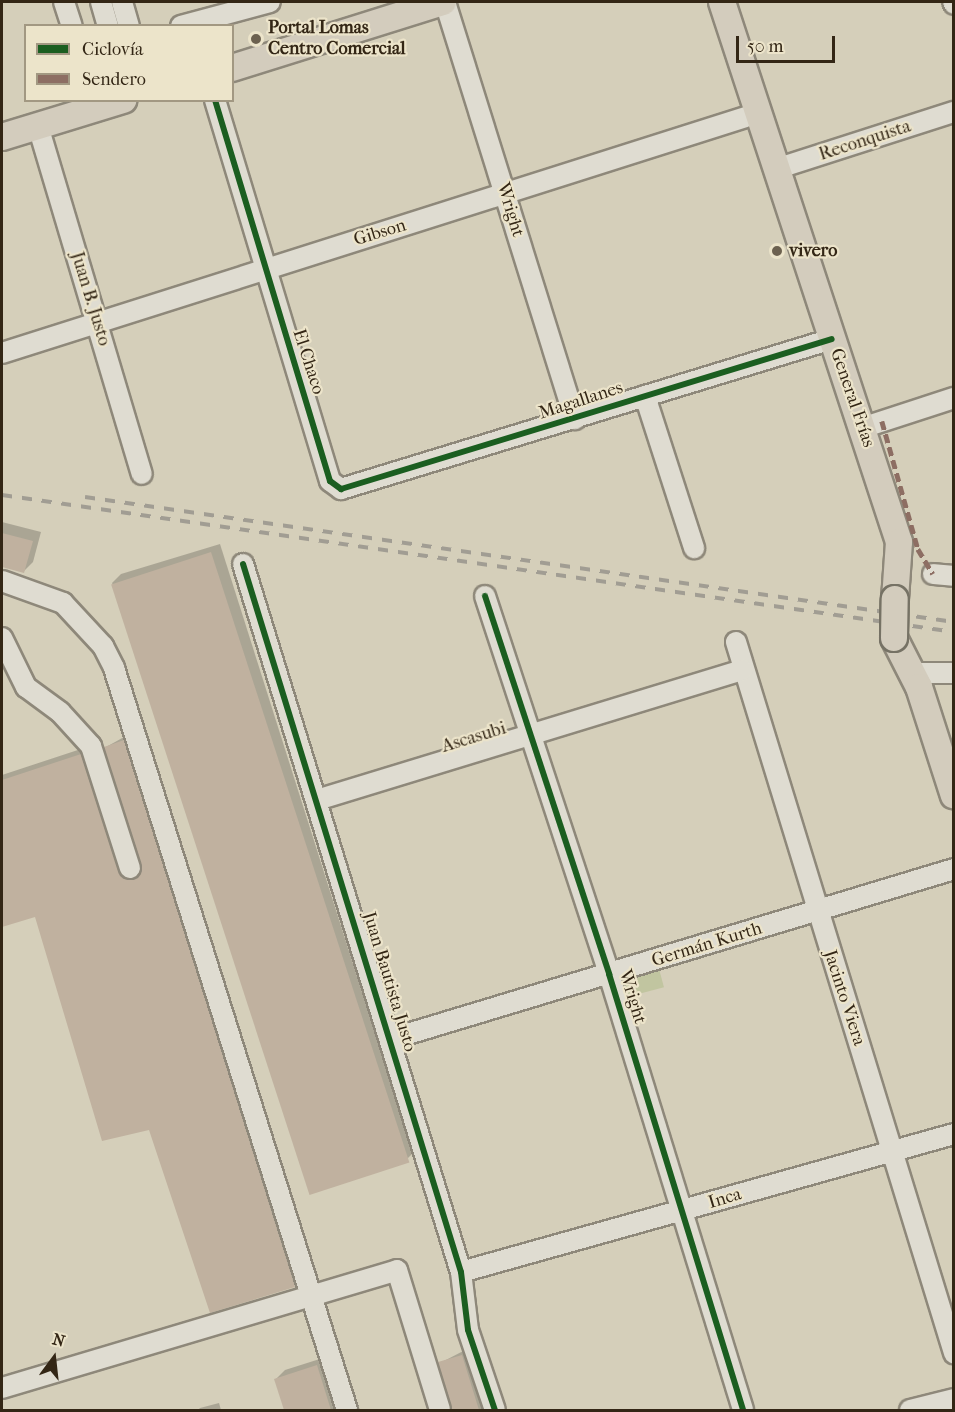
<!DOCTYPE html>
<meta charset="utf-8">
<style>
body{margin:0}
#map{position:relative;width:955px;height:1412px;overflow:hidden;background:#d5cfba;font-family:"IM FELL French Canon",serif}
div>[style]{position:absolute}
.green>*{inset:0;background:#c1c5a0;transform-origin:0 0}
.shadow>*{inset:0;background:#0003}
.building>*{inset:0;background:#c0b19f;transform-origin:0 0}
.roads{filter:drop-shadow(2px 0 #8e887a) drop-shadow(-2px 0 #8e887a) drop-shadow(0 2px #8e887a) drop-shadow(0 -2px #8e887a)}
.minor>*{height:20px;margin:-10px;padding:0 10px;transform-origin:10px;border-radius:10px;background:#dfdcd1}
.major>*{height:26px;margin:-13px;padding:0 13px;transform-origin:13px;border-radius:13px;background:#d3ccbd}
.rail>*{height:4px;margin-top:-2px;transform-origin:0;background:repeating-linear-gradient(90deg,#a19d93 0 10px,transparent 0 20px)}
.bridges{filter:drop-shadow(2px 0 #767265) drop-shadow(-2px 0 #767265) drop-shadow(0 2px #767265) drop-shadow(0 -2px #767265)}
.major-bridge>*{height:26px;margin:-13px;padding:0 13px;transform-origin:13px;border-radius:13px;background:#d3ccbd}
.quiet>*{height:4.5px;margin-top:-2.25px;transform-origin:0;background:repeating-linear-gradient(90deg,#8d6e63 0 9px,transparent 0 13.5px)}
.cycleway>*{height:6px;margin:-3px;padding:0 3px;transform-origin:3px;border-radius:3px;background:#1b5e20}
.dots>*{width:16px;height:16px;translate:-50% -50%;box-sizing:border-box;border:3px solid #ece4ca;border-radius:50%}
span{translate:-50% -50%;white-space:nowrap;text-align:center;line-height:1.15;-webkit-text-stroke:4.5px #ece4ca;paint-order:stroke}
.poi-label{font-size:18px;color:#332615;font-weight:700}
.left{translate:0 -50%;text-align:left}
.street-label{font-size:18px;color:#332615}
.frame{position:absolute;inset:0;border:3px solid #332615;pointer-events:none}
.legend{position:absolute;left:24px;top:24px;width:210px;height:78px;box-sizing:border-box;background:#ece4ca;border:2px solid #a29882;margin:0;padding:8px 10px;list-style:none;font-size:18px;color:#332615}
.legend li{display:flex;align-items:center;gap:12px;height:30px}
.legend b{width:30px;border:2px solid #a29882}
.north{position:absolute;left:24px;top:1328px;width:60px;height:60px;-webkit-text-stroke:4px #ece4ca;paint-order:stroke;rotate:15deg;font-size:16px;font-weight:700;line-height:24px;text-align:center;color:#332615}
.north::after{content:'';display:block;margin:auto;width:21px;height:27px;background:#332615;clip-path:polygon(50% 0,100% 100%,50% 72%,0 100%)}
.scale{position:absolute;left:736px;top:36px;width:99px;height:27px;box-sizing:border-box;border:3px solid #332615;border-top:0;padding-left:8px;font-size:18px;line-height:21px;white-space:nowrap;color:#332615;-webkit-text-stroke:4px #ece4ca;paint-order:stroke}
</style>
<div id="map">
<div class="green">
<div style="left:658px;top:965px;width:23px;height:45px;rotate:75deg"></div>
</div>
<div class="shadow">
<div style="clip-path:polygon(2px 522px,41px 532px,33px 562px,24px 571px,2px 565px)"></div>
<div style="clip-path:polygon(220px 544px,413px 1153px,404px 1162px,112px 583px,121px 574px)"></div>
<div style="clip-path:polygon(133px 732px,303px 1277px,294px 1286px,150px 1128px,36px 916px,2px 925px,2px 775px,90px 746px,127px 863px,141px 869px,106px 747px)"></div>
<div style="clip-path:polygon(471px 1347px,490px 1410px,452px 1410px,440px 1363px)"></div>
<div style="clip-path:polygon(326px 1357px,343px 1410px,286px 1410px,276px 1379px,285px 1370px)"></div>
<div style="clip-path:polygon(219px 1403px,221px 1410px,198px 1410px,200px 1408px)"></div>
</div>
<div class="building">
<div style="clip-path:polygon(2px 533px,33px 541px,24px 573px,2px 567px)"></div>
<div style="left:211px;top:552px;width:642px;height:105px;rotate:72deg"></div>
<div style="clip-path:polygon(124px 740px,295px 1287px,210px 1313px,149px 1130px,102px 1141px,35px 917px,2px 927px,2px 780px,81px 754px,119px 872px,128px 880px,139px 876px,141px 864px,104px 747px)"></div>
<div style="clip-path:polygon(462px 1355px,479px 1410px,452px 1410px,438px 1362px)"></div>
<div style="clip-path:polygon(317px 1365px,331px 1410px,284px 1410px,274px 1379px)"></div>
</div>
<div class="roads">
<div class="minor">
<div style="left:64px;top:2px;width:25px;rotate:72deg"></div>
<div style="left:101px;top:2px;width:25px;rotate:74deg"></div>
<div style="left:122px;top:2px;width:25px;rotate:74deg"></div>
<div style="left:445px;top:2px;width:437px;rotate:72.7deg"></div>
<div style="left:953px;top:2px;width:2px;rotate:63deg"></div>
<div style="left:181px;top:26px;width:92px;rotate:-15.1deg"></div>
<div style="left:215px;top:100px;width:398px;rotate:73.2deg"></div>
<div style="left:330px;top:481px;width:14px;rotate:36deg"></div>
<div style="left:341px;top:489px;width:513px;rotate:-16.99deg"></div>
<div style="left:38px;top:126px;width:363px;rotate:73.4deg"></div>
<div style="left:776px;top:169px;width:187px;rotate:-17.8deg"></div>
<div style="left:2px;top:353px;width:793px;rotate:-17.61deg"></div>
<div style="left:645px;top:396px;width:160px;rotate:72.1deg"></div>
<div style="left:862px;top:428px;width:97px;rotate:-18.1deg"></div>
<div style="left:243px;top:564px;width:741px;rotate:72.89deg"></div>
<div style="left:461px;top:1272px;width:58px;rotate:83.1deg"></div>
<div style="left:468px;top:1330px;width:84px;rotate:71.4deg"></div>
<div style="left:933px;top:574px;width:21px;rotate:5deg"></div>
<div style="left:2px;top:581px;width:65px;rotate:19.8deg"></div>
<div style="left:63px;top:603px;width:59px;rotate:47.1deg"></div>
<div style="left:103px;top:646px;width:25px;rotate:63deg"></div>
<div style="left:114px;top:668px;width:778px;rotate:72.57deg"></div>
<div style="left:485px;top:596px;width:398px;rotate:71.8deg"></div>
<div style="left:609px;top:974px;width:456px;rotate:72.9deg"></div>
<div style="left:2px;top:638px;width:55px;rotate:63.9deg"></div>
<div style="left:26px;top:687px;width:42px;rotate:36.3deg"></div>
<div style="left:60px;top:712px;width:46px;rotate:47.6deg"></div>
<div style="left:91px;top:746px;width:128px;rotate:72.3deg"></div>
<div style="left:736px;top:642px;width:744px;rotate:72.95deg"></div>
<div style="left:913px;top:673px;width:41px"></div>
<div style="left:317px;top:800px;width:445px;rotate:-17deg"></div>
<div style="left:391px;top:1039px;width:588px;rotate:-16.8deg"></div>
<div style="left:461px;top:1272px;width:512px;rotate:-15.64deg"></div>
<div style="left:2px;top:1388px;width:412px;rotate:-16.6deg"></div>
<div style="left:397px;top:1270px;width:146px;rotate:72.9deg"></div>
<div style="left:910px;top:1410px;width:45px;rotate:-14deg"></div>
</div>
<div class="major">
<div style="left:722px;top:2px;width:568px;rotate:71.85deg"></div>
<div style="left:899px;top:542px;width:57px;rotate:94deg"></div>
<div style="left:232px;top:68px;width:221px;rotate:-17.4deg"></div>
<div style="left:2px;top:137px;width:127px;rotate:-17deg"></div>
<div style="left:894px;top:638px;width:55px;rotate:63deg"></div>
<div style="left:919px;top:687px;width:114px;rotate:72.2deg"></div>
</div>
</div>
<div class="rail">
<div style="left:2px;top:495px;width:962px;rotate:8.19deg"></div>
<div style="left:85px;top:497px;width:878px;rotate:8.19deg"></div>
</div>
<div class="bridges">
<div class="major-bridge">
<div style="left:894px;top:638px;width:39px;rotate:-89deg"></div>
</div>
</div>
<div class="quiet">
<div style="left:882px;top:421px;width:133px;rotate:74.3deg"></div>
<div style="left:918px;top:549px;width:29px;rotate:59deg"></div>
</div>
<div class="cycleway">
<div style="left:215px;top:100px;width:398px;rotate:73.2deg"></div>
<div style="left:330px;top:481px;width:14px;rotate:36deg"></div>
<div style="left:341px;top:489px;width:513px;rotate:-16.99deg"></div>
<div style="left:243px;top:564px;width:741px;rotate:72.89deg"></div>
<div style="left:461px;top:1272px;width:58px;rotate:83.1deg"></div>
<div style="left:468px;top:1330px;width:84px;rotate:71.4deg"></div>
<div style="left:485px;top:596px;width:398px;rotate:71.8deg"></div>
<div style="left:609px;top:974px;width:456px;rotate:72.9deg"></div>
</div>
<div class="dots">
<div style="left:256px;top:39px;background:#6c614f"></div>
<div style="left:777px;top:251px;background:#6c614f"></div>
</div>
<div class="poi-label">
<span class="left" style="left:268px;top:39px">Portal Lomas<br>Centro Comercial</span>
<span class="left" style="left:789px;top:251px">vivero</span>
</div>
<div class="street-label">
<span style="left:865px;top:141px;rotate:-18deg">Reconquista</span>
<span style="left:510px;top:210px;rotate:73deg">Wright</span>
<span style="left:380px;top:233px;rotate:-17deg">Gibson</span>
<span style="left:90px;top:299px;rotate:73deg">Juan B. Justo</span>
<span style="left:308px;top:362px;rotate:72deg">El Chaco</span>
<span style="left:852px;top:398px;rotate:71deg">General Frías</span>
<span style="left:581px;top:401px;rotate:-18deg">Magallanes</span>
<span style="left:474px;top:738px;rotate:-17deg">Ascasubi</span>
<span style="left:707px;top:945px;rotate:-17deg">Germán Kurth</span>
<span style="left:389px;top:982px;rotate:73deg">Juan Bautista Justo</span>
<span style="left:632px;top:997px;rotate:73deg">Wright</span>
<span style="left:844px;top:998px;rotate:72deg">Jacinto Viera</span>
<span style="left:725px;top:1199px;rotate:-17deg">Inca</span>
</div>
<div class="frame"></div>
<ul class="legend">
<li><b style="height:8px;background:#1b5e20"></b>Ciclovía</li>
<li><b style="height:8px;background:#8d6e63"></b>Sendero</li>
</ul>
<div class="north">N</div>
<div class="scale">50 m</div>
</div>
